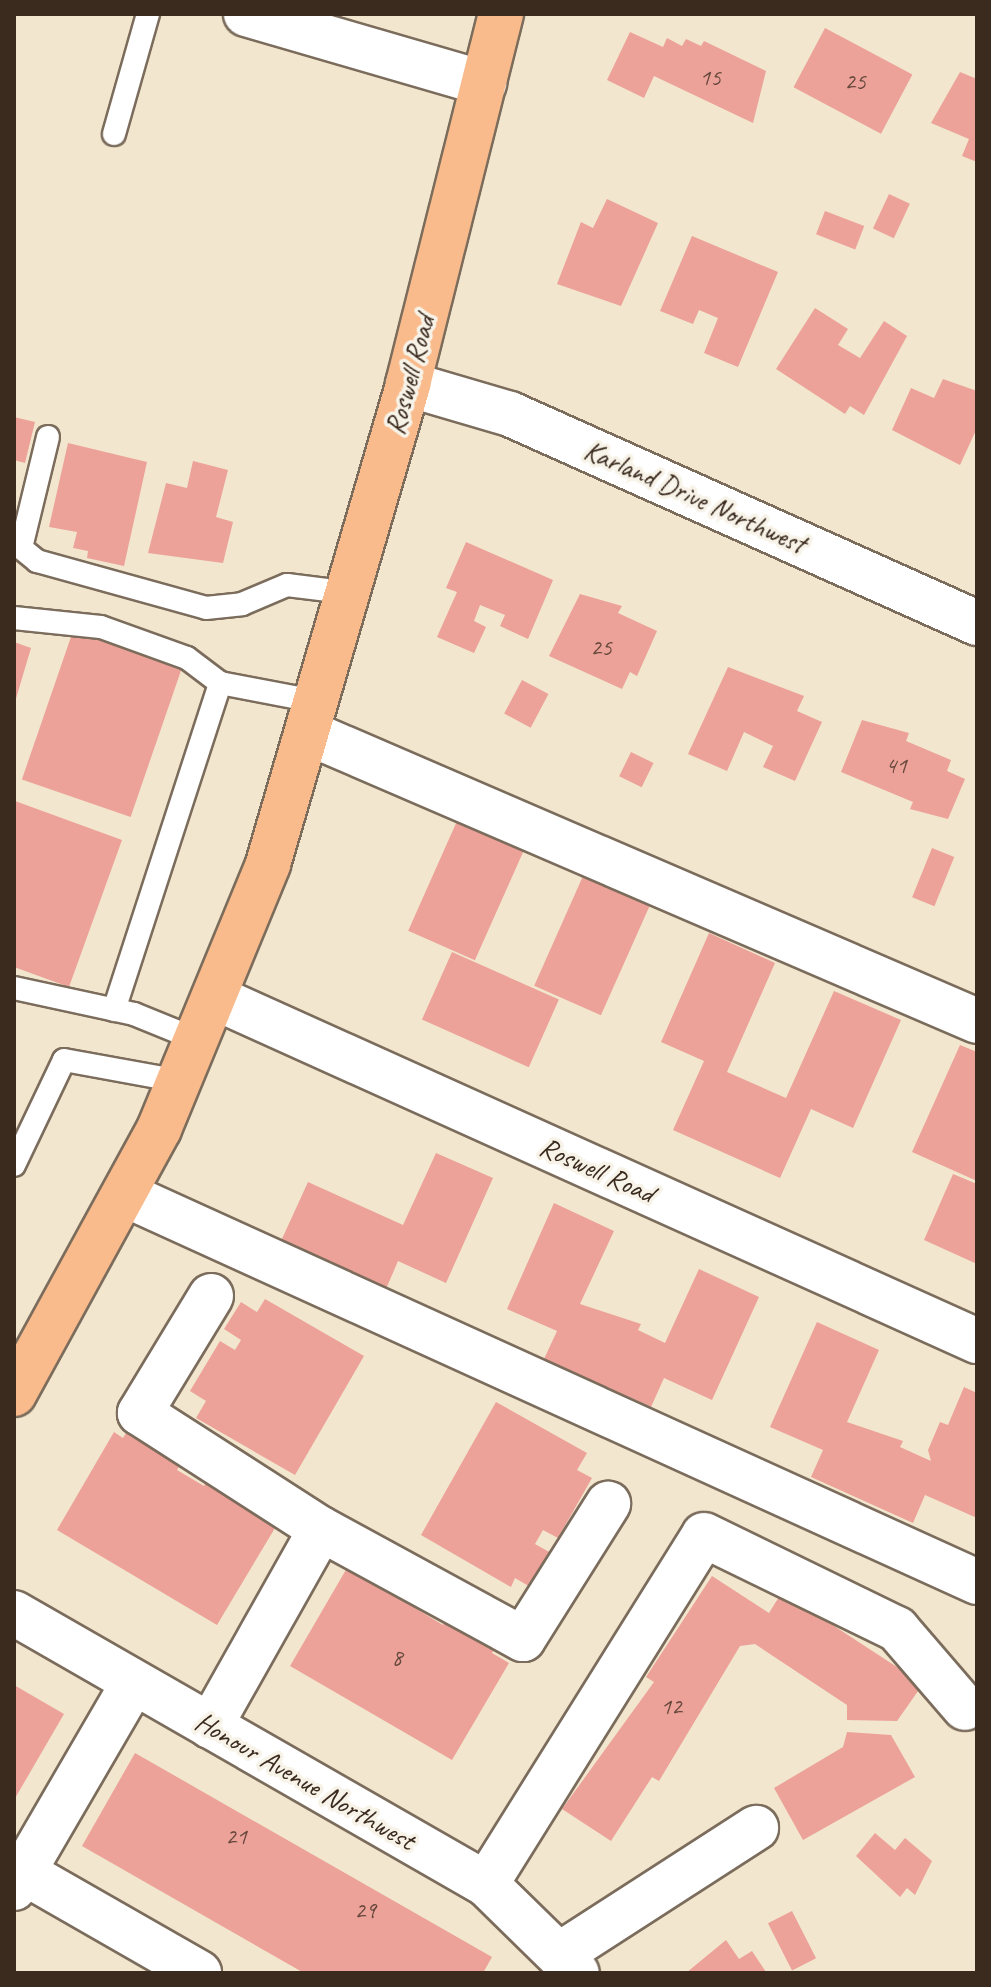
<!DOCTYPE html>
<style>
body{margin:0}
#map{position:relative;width:991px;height:1987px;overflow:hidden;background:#f2e6ce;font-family:Caveat,sans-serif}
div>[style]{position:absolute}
.building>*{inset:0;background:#eca299;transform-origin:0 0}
.roads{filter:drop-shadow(2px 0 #7b6c5c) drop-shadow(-2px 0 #7b6c5c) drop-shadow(0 2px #7b6c5c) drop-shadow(0 -2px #7b6c5c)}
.service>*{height:22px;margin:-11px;padding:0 11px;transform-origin:11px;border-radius:11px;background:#fff}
.minor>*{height:44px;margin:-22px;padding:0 22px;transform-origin:22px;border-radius:22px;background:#fff}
.primary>*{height:44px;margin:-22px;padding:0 22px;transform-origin:22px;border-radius:22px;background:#fabb8c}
span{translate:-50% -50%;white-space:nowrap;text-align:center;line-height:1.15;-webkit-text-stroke:7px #f7f3e8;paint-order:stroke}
.number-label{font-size:24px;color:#67483d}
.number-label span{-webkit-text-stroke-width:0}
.street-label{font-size:28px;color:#3b2a1e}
.frame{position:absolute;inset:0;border:16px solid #3b2a1e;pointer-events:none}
</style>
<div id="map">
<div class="building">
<div style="left:825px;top:28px;width:99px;height:67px;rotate:28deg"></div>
<div style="clip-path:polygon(630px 32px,663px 47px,667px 38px,682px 46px,686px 39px,701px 46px,704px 41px,766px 71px,753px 123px,654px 76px,644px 98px,607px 80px)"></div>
<div style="clip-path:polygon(960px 72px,977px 79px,977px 162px,962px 156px,969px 139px,931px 123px)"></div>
<div style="left:889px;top:194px;width:23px;height:38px;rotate:25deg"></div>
<div style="clip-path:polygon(607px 199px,658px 223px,621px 306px,557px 284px,581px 222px,593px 228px)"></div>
<div style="left:825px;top:211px;width:42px;height:25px;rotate:21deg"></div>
<div style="clip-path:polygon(692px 236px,778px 272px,738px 367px,704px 353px,718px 318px,699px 310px,693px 324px,660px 311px)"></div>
<div style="clip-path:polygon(815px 308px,848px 329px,838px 345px,860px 358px,884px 321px,907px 336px,864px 415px,850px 406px,845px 414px,776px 369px)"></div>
<div style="clip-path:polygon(943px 379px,977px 391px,977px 428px,960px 465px,892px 430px,911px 388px,934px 398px)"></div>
<div style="clip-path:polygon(14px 417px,35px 422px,25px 463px,14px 460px)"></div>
<div style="clip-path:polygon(68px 443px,147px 462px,124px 566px,87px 558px,88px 551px,73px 548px,77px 532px,49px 527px)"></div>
<div style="clip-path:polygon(193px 461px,228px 470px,216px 517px,233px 522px,223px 563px,148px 553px,166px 483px,187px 488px)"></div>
<div style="clip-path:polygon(466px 542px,553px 580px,528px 639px,500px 626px,505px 615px,480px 605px,474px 621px,486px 627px,474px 653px,437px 637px,457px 592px,446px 588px)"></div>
<div style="clip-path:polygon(580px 594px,622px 606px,618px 613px,657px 631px,637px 676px,630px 672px,622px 689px,549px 656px)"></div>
<div style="left:73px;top:631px;width:115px;height:157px;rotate:19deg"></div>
<div style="clip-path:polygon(14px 642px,31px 648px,15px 702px,14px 702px)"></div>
<div style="clip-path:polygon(728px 667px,804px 696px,797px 711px,822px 722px,795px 781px,763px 767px,773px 746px,744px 732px,727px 771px,688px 754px)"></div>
<div style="left:522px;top:680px;width:30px;height:38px;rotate:28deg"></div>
<div style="clip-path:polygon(862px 720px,909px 733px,906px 741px,951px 760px,947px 771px,965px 779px,948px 819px,910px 809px,913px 802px,841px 772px)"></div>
<div style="left:631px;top:752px;width:25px;height:27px;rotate:26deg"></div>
<div style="clip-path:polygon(15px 801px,122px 840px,69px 987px,14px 967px)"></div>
<div style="left:457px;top:821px;width:73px;height:120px;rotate:24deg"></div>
<div style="left:932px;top:848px;width:24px;height:53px;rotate:22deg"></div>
<div style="left:583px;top:876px;width:73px;height:120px;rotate:24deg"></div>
<div style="clip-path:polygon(709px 933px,775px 963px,727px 1072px,786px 1098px,834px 991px,901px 1020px,853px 1128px,811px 1109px,780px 1178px,673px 1130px,704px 1061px,661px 1042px)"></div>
<div style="left:452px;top:952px;width:117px;height:74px;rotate:24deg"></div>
<div style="clip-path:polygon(960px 1045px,977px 1052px,977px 1181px,912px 1152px)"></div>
<div style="clip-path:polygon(436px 1153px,493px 1178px,446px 1283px,398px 1261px,386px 1289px,281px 1241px,308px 1182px,403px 1225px)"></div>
<div style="clip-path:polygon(953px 1174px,977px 1184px,977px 1264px,924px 1240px)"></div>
<div style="clip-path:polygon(554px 1203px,614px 1231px,580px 1304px,641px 1324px,638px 1330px,665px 1343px,699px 1269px,759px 1297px,712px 1400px,664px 1378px,651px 1407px,544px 1359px,557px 1331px,507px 1309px)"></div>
<div style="clip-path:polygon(265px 1299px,364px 1356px,295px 1475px,196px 1418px,206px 1401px,190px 1391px,220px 1341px,235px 1350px,241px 1340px,224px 1329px,241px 1302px,257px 1312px)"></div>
<div style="clip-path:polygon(817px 1322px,879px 1350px,847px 1422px,903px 1441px,900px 1447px,931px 1461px,928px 1450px,940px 1422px,948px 1425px,964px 1387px,977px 1393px,977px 1518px,925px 1495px,913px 1523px,811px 1477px,823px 1450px,770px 1427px)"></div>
<div style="clip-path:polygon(496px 1402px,587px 1453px,577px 1470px,592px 1478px,558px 1538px,543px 1530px,535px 1544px,551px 1553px,532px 1588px,515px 1578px,511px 1587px,421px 1535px)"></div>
<div style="clip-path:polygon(130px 1426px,184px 1458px,177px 1470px,204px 1486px,211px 1473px,269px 1508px,262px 1520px,275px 1528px,217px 1625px,57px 1530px,114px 1432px,123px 1438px)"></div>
<div style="clip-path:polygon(364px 1562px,422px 1596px,415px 1608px,443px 1625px,451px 1612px,500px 1640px,492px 1653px,509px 1663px,452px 1760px,290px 1666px,347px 1568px,356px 1574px)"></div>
<div style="clip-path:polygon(712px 1576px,769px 1613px,782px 1592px,923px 1684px,897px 1721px,847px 1720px,847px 1705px,755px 1644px,740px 1646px,659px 1781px,652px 1777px,611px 1841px,562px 1809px,654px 1682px,646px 1677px)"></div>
<div style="clip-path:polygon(14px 1685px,64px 1714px,14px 1800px)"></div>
<div style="clip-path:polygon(847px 1732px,891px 1735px,915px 1777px,803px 1840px,774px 1788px,843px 1747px)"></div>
<div style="clip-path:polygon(135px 1753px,492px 1957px,483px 1973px,304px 1973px,82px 1846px)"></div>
<div style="clip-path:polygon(875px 1833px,895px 1850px,905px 1838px,932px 1861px,915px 1895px,907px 1888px,900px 1897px,856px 1856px)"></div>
<div style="left:792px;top:1911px;width:53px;height:27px;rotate:63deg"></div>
<div style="clip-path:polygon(726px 1940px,739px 1959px,752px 1951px,766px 1972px,686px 1973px)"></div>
</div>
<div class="roads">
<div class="service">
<div style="left:114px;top:134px;width:125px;rotate:-74.2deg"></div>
<div style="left:48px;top:437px;width:114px;rotate:103.7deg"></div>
<div style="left:21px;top:548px;width:21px;rotate:39deg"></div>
<div style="left:37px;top:561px;width:175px;rotate:15.5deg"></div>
<div style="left:206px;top:608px;width:36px;rotate:-6deg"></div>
<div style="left:242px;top:604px;width:49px;rotate:-22.9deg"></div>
<div style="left:287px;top:585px;width:64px;rotate:7.1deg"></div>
<div style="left:14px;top:618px;width:87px;rotate:5.9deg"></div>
<div style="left:101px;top:627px;width:91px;rotate:19.8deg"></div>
<div style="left:187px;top:658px;width:41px;rotate:37.1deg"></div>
<div style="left:220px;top:683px;width:102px;rotate:10.8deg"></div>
<div style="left:14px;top:988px;width:123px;rotate:12.2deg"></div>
<div style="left:134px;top:1014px;width:69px;rotate:22.1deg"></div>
<div style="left:114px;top:1010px;width:344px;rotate:-72deg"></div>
<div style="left:14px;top:1165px;width:116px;rotate:-64.5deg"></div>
<div style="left:64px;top:1060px;width:118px;rotate:10.3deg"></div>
</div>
<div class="minor">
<div style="left:246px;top:14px;width:248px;rotate:16.2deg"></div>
<div style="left:408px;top:384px;width:106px;rotate:16.4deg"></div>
<div style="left:510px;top:414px;width:512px;rotate:24.11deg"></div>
<div style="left:311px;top:734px;width:725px;rotate:23.31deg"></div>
<div style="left:216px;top:998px;width:835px;rotate:24.26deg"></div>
<div style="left:126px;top:1195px;width:935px;rotate:24.45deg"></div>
<div style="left:211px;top:1296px;width:137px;rotate:121.3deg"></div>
<div style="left:140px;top:1413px;width:215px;rotate:32.7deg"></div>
<div style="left:14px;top:1613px;width:544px;rotate:29.86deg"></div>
<div style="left:486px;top:1884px;width:127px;rotate:44.4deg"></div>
<div style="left:210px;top:1726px;width:226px;rotate:-60.6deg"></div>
<div style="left:321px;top:1529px;width:230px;rotate:28.6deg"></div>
<div style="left:523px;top:1639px;width:160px;rotate:-57.8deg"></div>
<div style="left:23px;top:1872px;width:203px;rotate:29.8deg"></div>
<div style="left:486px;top:1884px;width:411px;rotate:-58deg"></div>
<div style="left:704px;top:1535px;width:215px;rotate:26deg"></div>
<div style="left:897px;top:1629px;width:104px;rotate:49.3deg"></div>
<div style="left:14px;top:1888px;width:238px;rotate:-59.8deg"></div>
<div style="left:562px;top:1953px;width:231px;rotate:-32.8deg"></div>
</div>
<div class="primary">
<div style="left:14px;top:1394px;width:302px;rotate:-61.3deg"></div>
<div style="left:159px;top:1129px;width:287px;rotate:-67.6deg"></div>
<div style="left:268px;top:864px;width:500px;rotate:-73.7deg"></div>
<div style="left:408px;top:384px;width:382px;rotate:-75.9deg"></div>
</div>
</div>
<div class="number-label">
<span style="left:710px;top:78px">15</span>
<span style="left:855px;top:82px">25</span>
<span style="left:601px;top:648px">25</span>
<span style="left:896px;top:766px">41</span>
<span style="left:397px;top:1658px">8</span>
<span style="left:671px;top:1707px">12</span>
<span style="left:236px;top:1837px">21</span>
<span style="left:365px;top:1911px">29</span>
</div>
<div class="street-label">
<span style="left:410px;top:375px;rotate:-75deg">Roswell Road</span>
<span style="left:695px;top:497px;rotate:24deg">Karland Drive Northwest</span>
<span style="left:597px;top:1170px;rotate:24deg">Roswell Road</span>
<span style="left:305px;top:1781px;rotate:30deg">Honour Avenue Northwest</span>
</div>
<div class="frame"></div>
</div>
